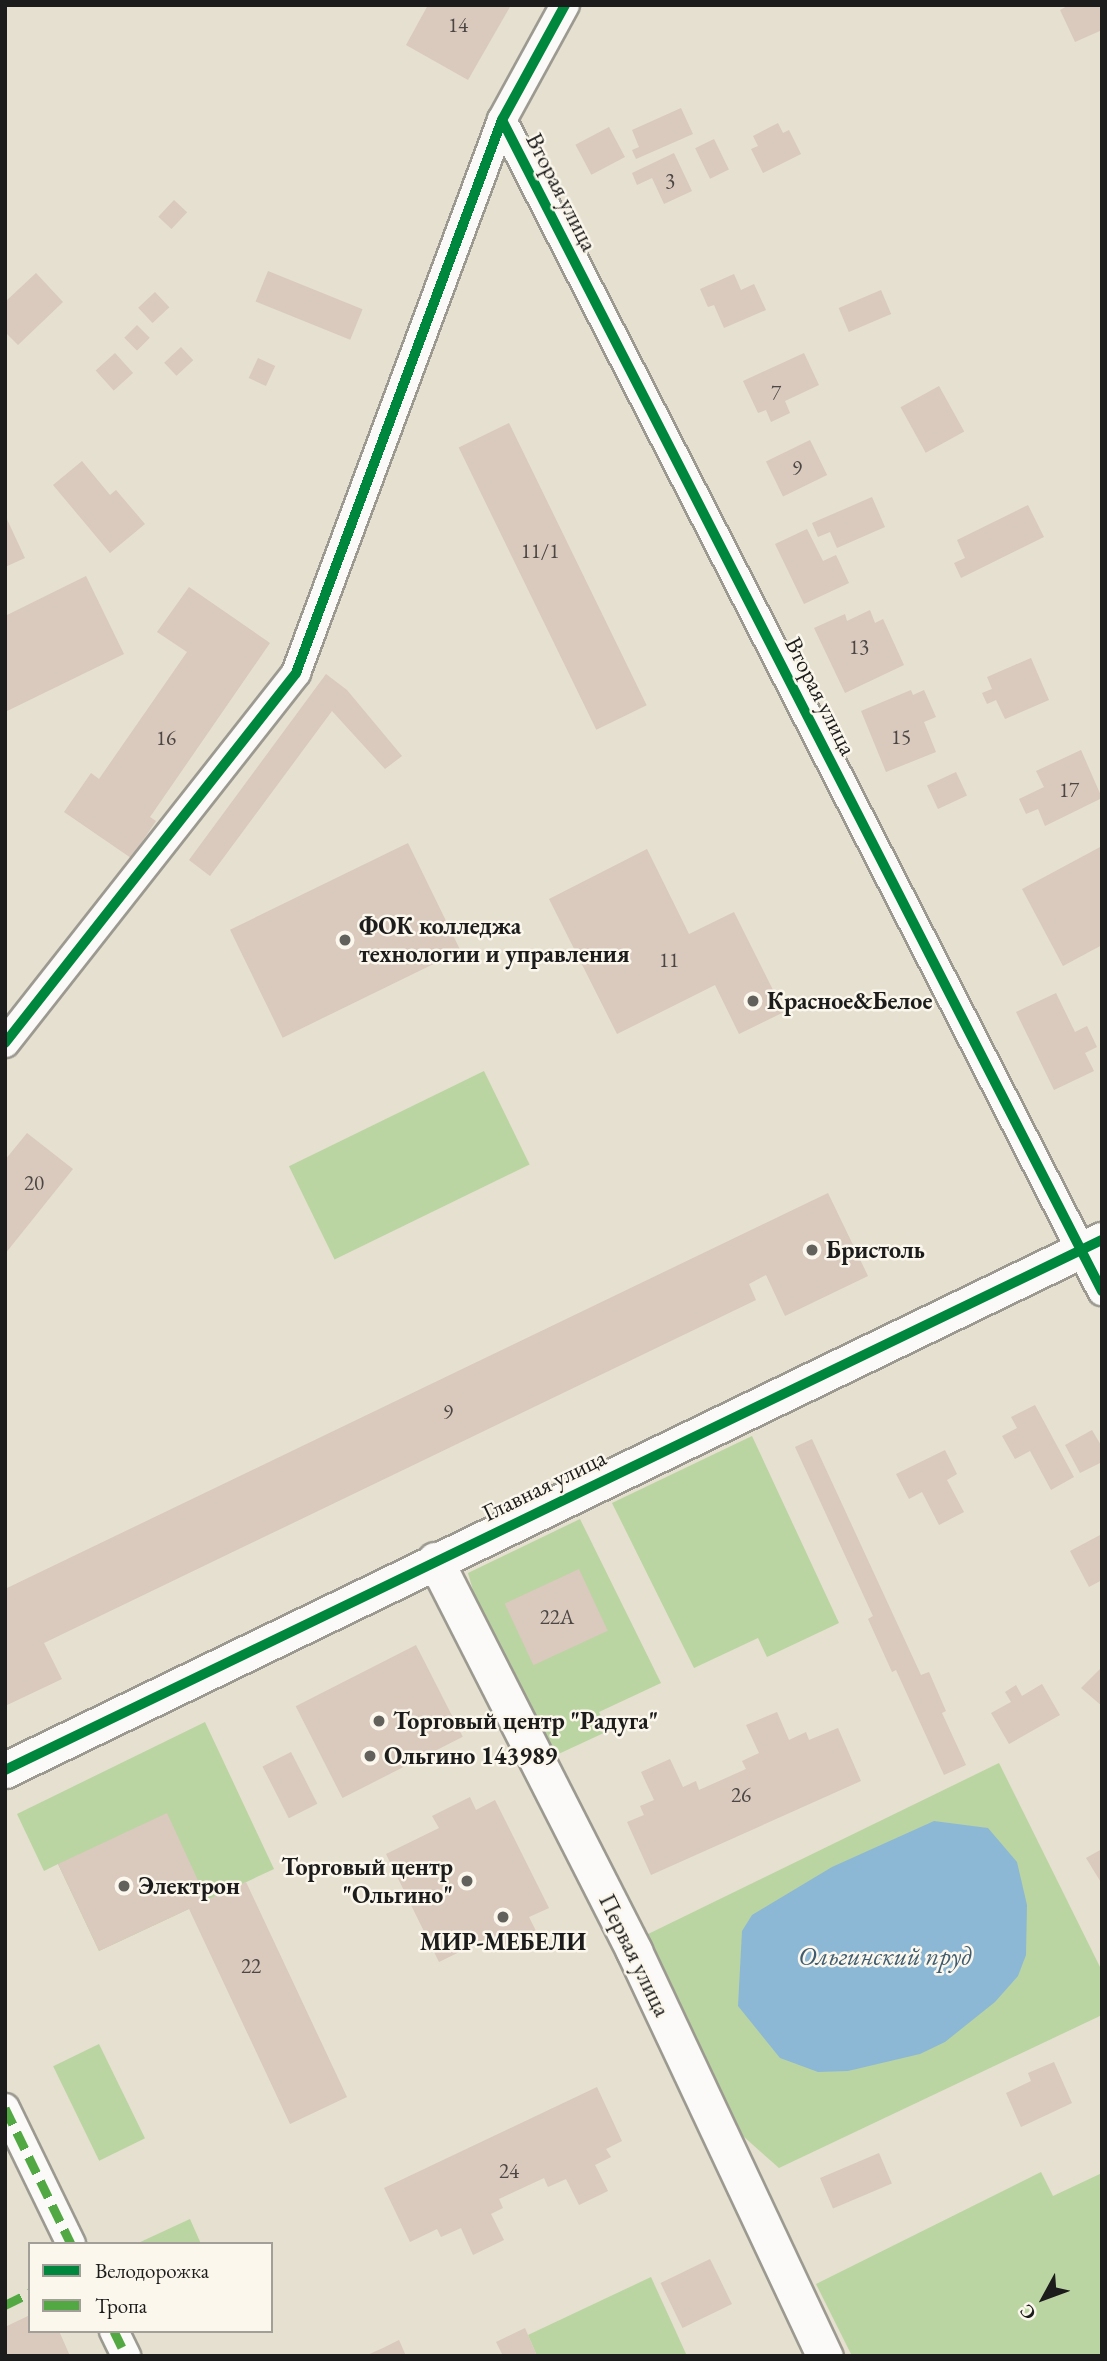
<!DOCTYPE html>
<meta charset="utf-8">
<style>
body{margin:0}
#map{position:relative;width:1107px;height:2361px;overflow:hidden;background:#e5e0cf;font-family:"EB Garamond",serif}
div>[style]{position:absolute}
.green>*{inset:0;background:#bad5a2;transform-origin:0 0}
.water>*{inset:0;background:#8cb8d6}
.building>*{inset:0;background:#dac9bd;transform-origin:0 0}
.roads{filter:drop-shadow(2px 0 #9c9a90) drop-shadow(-2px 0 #9c9a90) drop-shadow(0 2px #9c9a90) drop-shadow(0 -2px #9c9a90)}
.minor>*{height:28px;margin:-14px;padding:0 14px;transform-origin:14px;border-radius:14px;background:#fbfaf8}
.tertiary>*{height:35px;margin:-17.5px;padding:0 17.5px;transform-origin:17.5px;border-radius:17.5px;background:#fbfaf8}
.quiet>*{height:9px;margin-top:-4.5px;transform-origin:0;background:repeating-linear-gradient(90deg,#52a943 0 18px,transparent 0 27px)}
.cycleway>*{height:10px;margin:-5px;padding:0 5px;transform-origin:5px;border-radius:5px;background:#00873e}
.dots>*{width:19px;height:19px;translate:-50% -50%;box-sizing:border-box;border:4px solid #fbf7ec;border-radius:50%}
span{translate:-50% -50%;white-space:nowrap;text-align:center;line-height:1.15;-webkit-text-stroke:5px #fbf7ec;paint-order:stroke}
.number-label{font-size:21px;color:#4c4744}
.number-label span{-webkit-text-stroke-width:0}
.street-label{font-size:24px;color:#1c1c1c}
.poi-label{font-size:24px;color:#1c1c1c;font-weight:700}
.left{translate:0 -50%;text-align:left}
.right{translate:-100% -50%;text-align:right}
.water-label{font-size:26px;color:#3d5b71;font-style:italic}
.frame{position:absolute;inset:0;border:7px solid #1c1c1c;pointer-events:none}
.legend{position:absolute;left:28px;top:2242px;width:245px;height:91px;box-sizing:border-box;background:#fbf7ec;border:2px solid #a29f99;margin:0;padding:9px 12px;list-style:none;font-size:21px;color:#1c1c1c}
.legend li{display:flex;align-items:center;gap:14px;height:35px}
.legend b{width:35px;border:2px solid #a29f99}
.north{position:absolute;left:1009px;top:2263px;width:70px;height:70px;-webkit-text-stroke:5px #fbf7ec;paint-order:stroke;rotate:229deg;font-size:19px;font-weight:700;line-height:28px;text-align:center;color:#1c1c1c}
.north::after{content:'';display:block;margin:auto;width:24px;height:32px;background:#1c1c1c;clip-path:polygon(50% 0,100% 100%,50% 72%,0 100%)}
</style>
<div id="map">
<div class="green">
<div style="left:484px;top:1071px;width:104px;height:217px;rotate:64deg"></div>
<div style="clip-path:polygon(752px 1436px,839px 1623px,767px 1657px,758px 1638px,694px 1668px,612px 1503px)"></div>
<div style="clip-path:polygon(580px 1519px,661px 1683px,599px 1712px,608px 1731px,552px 1757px,479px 1611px,468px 1573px)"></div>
<div style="clip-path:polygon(205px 1722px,274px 1869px,99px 1951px,58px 1864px,44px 1871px,17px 1814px)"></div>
<div style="clip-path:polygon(999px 1763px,1102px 1971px,1102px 2015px,779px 2168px,743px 2136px,642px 1937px)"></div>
<div style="left:99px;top:2044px;width:105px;height:51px;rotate:64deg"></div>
<div style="clip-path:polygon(1041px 2172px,1053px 2196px,1102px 2173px,1102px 2356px,852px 2356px,816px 2284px)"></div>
<div style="clip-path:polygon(190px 2219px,201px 2244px,136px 2244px)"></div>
<div style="clip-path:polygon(651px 2277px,687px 2356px,537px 2356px,528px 2335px)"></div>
</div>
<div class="water">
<div style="clip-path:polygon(934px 1821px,988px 1828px,1017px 1862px,1027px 1905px,1026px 1955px,1018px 1976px,995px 2002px,945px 2042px,920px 2054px,848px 2071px,818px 2072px,780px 2058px,738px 2006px,742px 1931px,752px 1915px,832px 1867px)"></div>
</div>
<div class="building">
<div style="clip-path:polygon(428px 5px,511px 5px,468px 80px,406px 45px)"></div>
<div style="clip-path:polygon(1069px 5px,1102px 5px,1102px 30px,1075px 42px,1060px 10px)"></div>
<div style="clip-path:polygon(681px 108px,693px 134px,636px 159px,632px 150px,639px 147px,632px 130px)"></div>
<div style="clip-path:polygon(778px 123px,783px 133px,789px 130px,801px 154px,763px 173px,751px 149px,758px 146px,753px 136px)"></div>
<div style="left:609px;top:127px;width:34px;height:38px;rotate:62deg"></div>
<div style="left:714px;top:139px;width:34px;height:21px;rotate:64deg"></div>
<div style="clip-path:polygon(674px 153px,692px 191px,664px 204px,652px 178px,637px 185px,632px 173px)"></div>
<div style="left:174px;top:200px;width:18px;height:23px;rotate:43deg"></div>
<div style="left:268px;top:271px;width:102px;height:33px;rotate:22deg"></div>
<div style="clip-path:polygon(36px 273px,63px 302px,18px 345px,5px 332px,5px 302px)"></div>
<div style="clip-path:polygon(734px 274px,741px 290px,754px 284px,766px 310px,724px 328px,714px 305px,708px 307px,700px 289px)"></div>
<div style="left:881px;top:290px;width:26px;height:46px;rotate:67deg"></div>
<div style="left:155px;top:292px;width:21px;height:23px;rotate:47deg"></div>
<div style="left:137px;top:325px;width:18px;height:18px;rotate:45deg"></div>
<div style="left:181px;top:347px;width:18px;height:23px;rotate:47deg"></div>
<div style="left:115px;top:353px;width:27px;height:26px;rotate:48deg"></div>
<div style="clip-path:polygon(804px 353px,819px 385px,785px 401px,790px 413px,771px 422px,766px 410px,758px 413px,743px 381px)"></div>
<div style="left:258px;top:358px;width:19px;height:22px;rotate:25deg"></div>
<div style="left:939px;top:386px;width:52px;height:44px;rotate:61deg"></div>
<div style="left:509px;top:423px;width:314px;height:56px;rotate:64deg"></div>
<div style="left:810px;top:440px;width:39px;height:49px;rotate:64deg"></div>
<div style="clip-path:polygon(82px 461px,110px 495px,116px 490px,145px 524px,110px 553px,53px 485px)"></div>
<div style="clip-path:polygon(872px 497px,885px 527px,837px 548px,830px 532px,818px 537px,812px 523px)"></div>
<div style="clip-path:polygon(1028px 505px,1044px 537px,961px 578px,954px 563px,965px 558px,957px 540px)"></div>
<div style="clip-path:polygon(5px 515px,25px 558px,5px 567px)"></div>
<div style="clip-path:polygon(807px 529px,823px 561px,836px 555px,849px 583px,804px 604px,775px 544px)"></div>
<div style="clip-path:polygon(86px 576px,124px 654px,5px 712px,5px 616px)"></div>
<div style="clip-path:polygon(189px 587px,270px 643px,150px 817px,156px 821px,131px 858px,64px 812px,91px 773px,99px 779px,187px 652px,157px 632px)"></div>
<div style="clip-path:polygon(870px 610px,875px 623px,883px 619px,904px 665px,845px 693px,814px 628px,845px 614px,847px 621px)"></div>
<div style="clip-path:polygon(1031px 658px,1049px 700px,1005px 719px,996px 700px,987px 704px,982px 693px,992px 689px,987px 677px)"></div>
<div style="clip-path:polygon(326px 674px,347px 690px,402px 756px,385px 769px,332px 711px,210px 876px,189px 860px)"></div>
<div style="clip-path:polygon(911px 690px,913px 695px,924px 690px,936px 717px,924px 722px,936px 752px,886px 772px,861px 711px)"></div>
<div style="clip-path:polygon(1081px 750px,1102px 798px,1045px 826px,1038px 809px,1026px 814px,1019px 799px,1044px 787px,1036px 771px)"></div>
<div style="left:956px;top:772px;width:26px;height:32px;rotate:65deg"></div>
<div style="left:408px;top:843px;width:120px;height:198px;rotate:64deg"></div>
<div style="clip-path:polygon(1102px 846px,1102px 945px,1063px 966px,1022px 889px)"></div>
<div style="clip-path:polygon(647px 849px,689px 934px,734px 912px,784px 1012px,739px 1034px,715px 985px,617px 1034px,549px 899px)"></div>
<div style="clip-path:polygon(1056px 993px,1075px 1032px,1087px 1026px,1097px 1047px,1085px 1053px,1094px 1071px,1054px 1090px,1016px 1012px)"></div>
<div style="clip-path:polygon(27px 1133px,73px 1169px,5px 1254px,5px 1160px)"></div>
<div style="clip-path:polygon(828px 1193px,868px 1276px,785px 1316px,766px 1275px,749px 1284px,756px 1300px,44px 1643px,62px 1679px,5px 1706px,5px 1589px)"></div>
<div style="clip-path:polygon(1035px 1405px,1074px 1477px,1051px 1490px,1030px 1451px,1015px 1459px,1002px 1436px,1017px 1428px,1011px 1417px)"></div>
<div style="clip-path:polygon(1092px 1430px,1102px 1447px,1102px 1462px,1080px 1473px,1065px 1445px)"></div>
<div style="clip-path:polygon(812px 1439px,921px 1675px,929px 1672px,946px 1711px,942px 1713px,966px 1765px,944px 1775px,896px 1670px,892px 1672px,868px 1619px,873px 1616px,795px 1447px)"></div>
<div style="clip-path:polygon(945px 1450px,957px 1474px,947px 1480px,964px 1512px,939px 1525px,922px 1492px,909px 1499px,896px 1474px)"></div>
<div style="clip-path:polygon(1102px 1534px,1102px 1580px,1089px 1587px,1070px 1551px)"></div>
<div style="left:579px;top:1569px;width:68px;height:82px;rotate:65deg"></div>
<div style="left:416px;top:1645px;width:103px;height:135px;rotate:63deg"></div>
<div style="clip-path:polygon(1102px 1667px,1102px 1706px,1081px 1688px)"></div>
<div style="clip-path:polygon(1042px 1684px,1060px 1715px,1009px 1744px,991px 1713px,1011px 1702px,1005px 1692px,1016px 1685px,1022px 1696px)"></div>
<div style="clip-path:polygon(777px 1712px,789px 1740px,806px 1732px,809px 1740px,838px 1728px,861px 1781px,651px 1875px,627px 1822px,644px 1815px,640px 1806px,654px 1800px,641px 1772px,670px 1759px,683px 1787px,696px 1781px,699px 1790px,746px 1769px,742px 1761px,759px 1753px,746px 1725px)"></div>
<div style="left:291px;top:1752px;width:58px;height:32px;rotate:63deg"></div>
<div style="clip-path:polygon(470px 1797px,476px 1810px,495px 1800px,549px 1908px,529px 1917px,538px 1935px,501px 1953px,492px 1936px,439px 1962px,386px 1854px,439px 1828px,432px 1816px)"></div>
<div style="clip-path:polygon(167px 1813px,207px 1900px,246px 1882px,347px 2097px,290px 2124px,189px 1909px,99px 1951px,58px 1864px)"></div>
<div style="clip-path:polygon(1102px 1849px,1102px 1884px,1086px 1858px)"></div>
<div style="clip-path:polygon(1054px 2062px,1072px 2103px,1021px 2127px,1006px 2093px,1031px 2081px,1028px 2073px)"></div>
<div style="clip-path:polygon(597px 2087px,622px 2141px,606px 2149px,611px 2157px,595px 2165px,608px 2191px,579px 2205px,566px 2179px,548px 2187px,544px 2178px,499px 2199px,503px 2208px,491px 2214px,504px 2240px,473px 2255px,461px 2228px,441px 2237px,437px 2229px,410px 2242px,384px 2188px)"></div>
<div style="left:879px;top:2153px;width:33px;height:64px;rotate:67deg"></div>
<div style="left:710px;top:2259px;width:50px;height:55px;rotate:64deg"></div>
<div style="clip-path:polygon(30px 2315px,30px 2331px,59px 2331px,70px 2356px,5px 2356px,5px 2327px)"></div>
<div style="clip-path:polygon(525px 2328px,537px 2356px,503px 2356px,496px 2342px)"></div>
<div style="clip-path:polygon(399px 2340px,406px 2356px,365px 2356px,383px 2348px)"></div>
</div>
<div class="roads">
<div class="minor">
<div style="left:502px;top:120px;width:1316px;rotate:62.87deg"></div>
<div style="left:5px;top:1043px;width:471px;rotate:-51.8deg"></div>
<div style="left:296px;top:673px;width:590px;rotate:-69.57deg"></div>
<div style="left:502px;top:120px;width:131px;rotate:-61.3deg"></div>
<div style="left:5px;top:2108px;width:151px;rotate:64.1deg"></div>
<div style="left:114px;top:2331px;width:28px;rotate:64deg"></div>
</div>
<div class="tertiary">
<div style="left:435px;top:1560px;width:439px;rotate:63deg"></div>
<div style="left:634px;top:1951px;width:448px;rotate:64.8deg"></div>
<div style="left:5px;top:1770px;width:1218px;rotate:-25.79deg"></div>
</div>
</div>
<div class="quiet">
<div style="left:5px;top:2108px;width:151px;rotate:64.1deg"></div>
<div style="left:5px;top:2305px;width:28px;rotate:-26deg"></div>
<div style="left:114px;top:2331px;width:28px;rotate:64deg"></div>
</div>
<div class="cycleway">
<div style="left:502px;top:120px;width:1316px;rotate:62.87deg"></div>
<div style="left:5px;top:1043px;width:471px;rotate:-51.8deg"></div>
<div style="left:296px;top:673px;width:590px;rotate:-69.57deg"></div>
<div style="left:502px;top:120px;width:131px;rotate:-61.3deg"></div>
<div style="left:5px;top:1770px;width:1218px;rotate:-25.79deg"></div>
</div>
<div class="dots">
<div style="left:345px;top:940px;background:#62615b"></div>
<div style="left:753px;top:1001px;background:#62615b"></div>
<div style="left:812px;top:1250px;background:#62615b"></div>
<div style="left:379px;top:1721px;background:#62615b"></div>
<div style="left:370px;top:1756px;background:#62615b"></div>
<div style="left:467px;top:1881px;background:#62615b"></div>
<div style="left:124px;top:1886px;background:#62615b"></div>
<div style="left:503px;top:1917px;background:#62615b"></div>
</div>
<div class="number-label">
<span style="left:458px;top:25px">14</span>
<span style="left:670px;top:181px">3</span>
<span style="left:776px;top:393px">7</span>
<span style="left:797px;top:468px">9</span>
<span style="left:540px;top:551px">11/1</span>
<span style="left:859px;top:647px">13</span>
<span style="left:901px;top:737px">15</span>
<span style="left:166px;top:738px">16</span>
<span style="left:1069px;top:790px">17</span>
<span style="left:669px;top:960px">11</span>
<span style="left:34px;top:1183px">20</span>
<span style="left:448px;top:1412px">9</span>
<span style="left:557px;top:1617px">22А</span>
<span style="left:741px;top:1795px">26</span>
<span style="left:251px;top:1966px">22</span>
<span style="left:509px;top:2171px">24</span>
</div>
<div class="street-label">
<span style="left:562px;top:192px;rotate:63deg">Вторая улица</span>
<span style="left:821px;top:696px;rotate:63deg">Вторая улица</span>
<span style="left:544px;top:1485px;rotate:-26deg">Главная улица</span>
<span style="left:635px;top:1955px;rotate:64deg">Первая улица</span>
</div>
<div class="poi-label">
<span class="left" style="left:359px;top:940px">ФОК колледжа<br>технологии и управления</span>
<span class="left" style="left:767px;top:1001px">Красное&amp;Белое</span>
<span class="left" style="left:826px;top:1250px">Бристоль</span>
<span class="left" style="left:393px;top:1721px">Торговый центр "Радуга"</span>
<span class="left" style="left:384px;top:1756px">Ольгино 143989</span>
<span class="right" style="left:453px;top:1881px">Торговый центр<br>"Ольгино"</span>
<span class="left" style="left:138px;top:1886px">Электрон</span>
<span style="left:503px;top:1942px">МИР-МЕБЕЛИ</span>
</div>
<div class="water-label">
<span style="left:885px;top:1957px">Ольгинский пруд</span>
</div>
<div class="frame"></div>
<ul class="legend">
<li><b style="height:9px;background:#00873e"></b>Велодорожка</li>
<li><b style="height:9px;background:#52a943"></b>Тропа</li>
</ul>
<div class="north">С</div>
</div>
